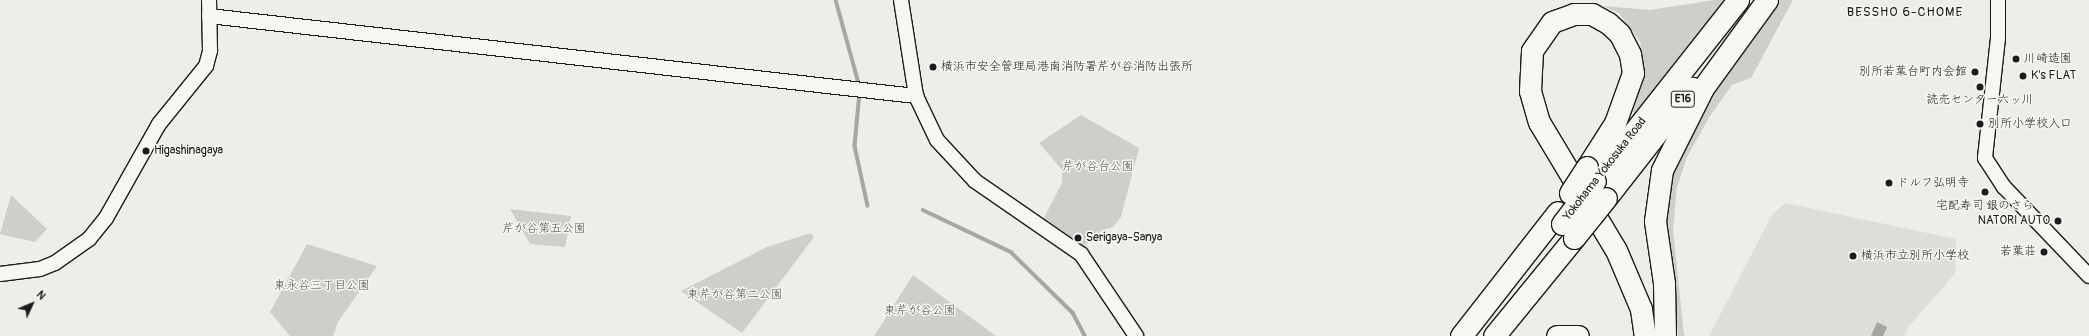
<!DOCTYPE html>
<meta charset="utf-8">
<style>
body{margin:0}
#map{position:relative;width:2089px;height:336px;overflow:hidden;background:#edede9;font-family:Pangolin,"Klee One",sans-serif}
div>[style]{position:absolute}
.built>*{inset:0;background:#ddddda}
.green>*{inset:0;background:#cececb}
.water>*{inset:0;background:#a6a6a3}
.stream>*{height:3.5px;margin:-1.75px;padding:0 1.75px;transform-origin:1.75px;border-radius:1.75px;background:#a6a6a3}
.roads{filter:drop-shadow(1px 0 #1c1c1c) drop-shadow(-1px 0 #1c1c1c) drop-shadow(0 1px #1c1c1c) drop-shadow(0 -1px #1c1c1c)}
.minor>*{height:14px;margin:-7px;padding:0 7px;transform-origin:7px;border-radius:7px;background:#f6f6f2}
.highway>*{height:21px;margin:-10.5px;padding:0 10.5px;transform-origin:10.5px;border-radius:10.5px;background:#f6f6f2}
.bridges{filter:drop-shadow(1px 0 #1c1c1c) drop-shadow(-1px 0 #1c1c1c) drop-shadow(0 1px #1c1c1c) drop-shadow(0 -1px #1c1c1c)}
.highway-bridge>*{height:21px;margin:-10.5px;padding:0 10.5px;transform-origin:10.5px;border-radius:10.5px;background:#f6f6f2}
.dots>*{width:11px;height:11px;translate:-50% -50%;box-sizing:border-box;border:2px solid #f6f6f2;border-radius:50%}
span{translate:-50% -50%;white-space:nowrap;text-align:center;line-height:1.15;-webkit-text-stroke:3px #f6f6f2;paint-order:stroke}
.shield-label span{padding:1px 3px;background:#f6f6f2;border:1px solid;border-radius:3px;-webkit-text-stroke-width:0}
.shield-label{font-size:11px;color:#1c1c1c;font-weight:700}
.poi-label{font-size:12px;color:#1c1c1c}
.left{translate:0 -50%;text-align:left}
.right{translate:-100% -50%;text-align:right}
.park-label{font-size:12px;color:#515151}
.street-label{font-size:12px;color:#1c1c1c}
.neighbourhood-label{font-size:13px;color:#1c1c1c;letter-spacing:1px}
.north{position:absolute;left:12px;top:284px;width:40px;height:40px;-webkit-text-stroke:3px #f6f6f2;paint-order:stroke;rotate:46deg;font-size:11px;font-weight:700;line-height:16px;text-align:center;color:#1c1c1c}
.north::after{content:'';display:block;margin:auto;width:14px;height:18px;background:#1c1c1c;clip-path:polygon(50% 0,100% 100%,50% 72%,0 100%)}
</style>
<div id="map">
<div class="built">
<div style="clip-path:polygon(1785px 203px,1956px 239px,1955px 274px,1909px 326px,1904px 336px,1709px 336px,1772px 215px)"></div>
</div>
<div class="green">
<div style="clip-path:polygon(1714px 0,1726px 0,1636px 115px,1631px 110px,1641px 43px,1619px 13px,1603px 6px,1650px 10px)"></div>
<div style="clip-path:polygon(1778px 0,1793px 0,1751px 78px,1732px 85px,1710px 116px,1687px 157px,1677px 187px,1673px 229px,1684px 336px,1678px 336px,1674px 285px,1664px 249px,1663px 197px,1691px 123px)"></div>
<div style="clip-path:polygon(1081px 115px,1139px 148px,1121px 217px,1113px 227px,1103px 230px,1084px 246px,1044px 218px,1062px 183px,1062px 170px,1039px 143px)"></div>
<div style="clip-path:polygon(11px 195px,47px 229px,35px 242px,0 234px)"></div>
<div style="clip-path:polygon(510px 209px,571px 216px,565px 247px,530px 244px)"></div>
<div style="clip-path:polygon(811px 233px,814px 237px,742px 333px,681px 291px,767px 247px)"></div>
<div style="clip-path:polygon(307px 244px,377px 266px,338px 322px,333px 336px,290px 336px,270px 312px)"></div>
<div style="clip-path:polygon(913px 275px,996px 336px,874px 336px)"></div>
</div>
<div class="water">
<div style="clip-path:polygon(1877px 322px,1887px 327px,1883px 336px,1871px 336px)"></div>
</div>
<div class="stream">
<div style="left:836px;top:0;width:90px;rotate:74.6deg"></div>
<div style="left:860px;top:93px;width:53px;rotate:95.4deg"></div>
<div style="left:855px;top:146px;width:61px;rotate:77.8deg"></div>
<div style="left:923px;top:210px;width:98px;rotate:25.5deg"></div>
<div style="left:1011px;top:252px;width:87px;rotate:44.5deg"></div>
<div style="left:1073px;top:313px;width:26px;rotate:62deg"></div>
</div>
<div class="roads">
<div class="minor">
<div style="left:901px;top:0;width:97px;rotate:81.1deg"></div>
<div style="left:916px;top:96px;width:49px;rotate:64.5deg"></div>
<div style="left:937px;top:140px;width:56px;rotate:47.2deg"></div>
<div style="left:975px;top:181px;width:129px;rotate:34.6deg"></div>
<div style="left:1081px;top:254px;width:99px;rotate:56.1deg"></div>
<div style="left:1998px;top:0;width:38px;rotate:90deg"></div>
<div style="left:1998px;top:38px;width:121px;rotate:96.2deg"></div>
<div style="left:1985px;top:158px;width:35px;rotate:57deg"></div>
<div style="left:2004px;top:187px;width:123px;rotate:46.3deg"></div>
<div style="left:209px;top:16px;width:712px;rotate:6.46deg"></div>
<div style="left:0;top:274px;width:40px;rotate:-7.1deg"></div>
<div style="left:40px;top:269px;width:16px;rotate:-22deg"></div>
<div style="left:55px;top:263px;width:42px;rotate:-35.2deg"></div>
<div style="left:89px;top:239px;width:27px;rotate:-51deg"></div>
<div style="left:106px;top:218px;width:108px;rotate:-60.6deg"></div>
<div style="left:159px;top:124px;width:75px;rotate:-51deg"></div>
<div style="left:206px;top:66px;width:16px;rotate:-75deg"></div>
<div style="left:210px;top:51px;width:51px;rotate:-91.1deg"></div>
</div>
<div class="highway">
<div style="left:1587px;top:167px;width:52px;rotate:-57.5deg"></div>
<div style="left:1615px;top:123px;width:53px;rotate:-70.2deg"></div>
<div style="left:1633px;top:73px;width:19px;rotate:-99deg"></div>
<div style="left:1630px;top:54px;width:22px;rotate:-117deg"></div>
<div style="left:1620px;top:34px;width:16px;rotate:-137deg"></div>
<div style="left:1608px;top:23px;width:18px;rotate:-151deg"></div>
<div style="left:1592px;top:14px;width:18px;rotate:180deg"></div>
<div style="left:1574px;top:14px;width:23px;rotate:160deg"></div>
<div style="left:1552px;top:22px;width:35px;rotate:125deg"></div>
<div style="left:1532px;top:51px;width:40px;rotate:92.9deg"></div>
<div style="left:1530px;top:91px;width:32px;rotate:74deg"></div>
<div style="left:1539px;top:122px;width:149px;rotate:59deg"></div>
<div style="left:1616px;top:250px;width:64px;rotate:67deg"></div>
<div style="left:1641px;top:309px;width:27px;rotate:82deg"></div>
<div style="left:1595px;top:181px;width:231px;rotate:-51.7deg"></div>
<div style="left:1606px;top:198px;width:140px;rotate:-52deg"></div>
<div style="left:1461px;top:336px;width:157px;rotate:-52deg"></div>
<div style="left:1494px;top:336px;width:127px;rotate:-50.8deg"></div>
<div style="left:1557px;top:336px;width:21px"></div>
<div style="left:1665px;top:336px;width:53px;rotate:-91.1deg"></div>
<div style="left:1664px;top:283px;width:63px;rotate:-98.3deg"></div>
<div style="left:1655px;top:221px;width:51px;rotate:-82.2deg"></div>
<div style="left:1662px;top:170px;width:92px;rotate:-63.4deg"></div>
<div style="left:1703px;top:88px;width:109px;rotate:-54deg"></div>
</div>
</div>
<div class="bridges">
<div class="highway-bridge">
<div style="left:1570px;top:193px;width:31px;rotate:-57deg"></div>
<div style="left:1562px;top:224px;width:54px;rotate:-52.5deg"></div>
<div style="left:1574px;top:238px;width:51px;rotate:-51.3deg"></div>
</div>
</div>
<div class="dots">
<div style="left:2016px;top:59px;background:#1c1c1c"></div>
<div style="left:933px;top:67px;background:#1c1c1c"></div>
<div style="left:1975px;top:72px;background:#1c1c1c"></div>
<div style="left:2023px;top:76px;background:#1c1c1c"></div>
<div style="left:1980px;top:87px;background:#1c1c1c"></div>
<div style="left:1980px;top:124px;background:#1c1c1c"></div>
<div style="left:146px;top:151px;background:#1c1c1c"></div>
<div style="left:1889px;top:183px;background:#1c1c1c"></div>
<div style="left:1985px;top:192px;background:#1c1c1c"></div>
<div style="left:2058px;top:221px;background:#1c1c1c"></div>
<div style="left:1078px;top:238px;background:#1c1c1c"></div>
<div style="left:2044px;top:252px;background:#1c1c1c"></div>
<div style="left:1853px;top:256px;background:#1c1c1c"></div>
</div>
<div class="shield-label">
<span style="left:1683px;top:99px">E16</span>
</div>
<div class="poi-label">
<span class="left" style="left:2024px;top:59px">川崎造園</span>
<span class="left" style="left:941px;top:67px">横浜市安全管理局港南消防署芹が谷消防出張所</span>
<span class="right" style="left:1967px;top:72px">別所若葉台町内会館</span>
<span class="left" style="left:2031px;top:76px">K's FLAT</span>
<span style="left:1980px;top:100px">読売センター六ッ川</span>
<span class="left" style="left:1988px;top:124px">別所小学校入口</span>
<span class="left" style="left:154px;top:151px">Higashinagaya</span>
<span class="left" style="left:1897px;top:183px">ドルフ弘明寺</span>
<span style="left:1985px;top:206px">宅配寿司 銀のさら</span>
<span class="right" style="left:2050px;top:221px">NATORI AUTO</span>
<span class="left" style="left:1086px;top:238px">Serigaya-Sanya</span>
<span class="right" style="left:2036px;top:252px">若葉荘</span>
<span class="left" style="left:1861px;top:256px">横浜市立別所小学校</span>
</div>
<div class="park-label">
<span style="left:1098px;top:167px">芹が谷台公園</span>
<span style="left:544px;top:229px">芹が谷第五公園</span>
<span style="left:322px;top:286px">東永谷三丁目公園</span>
<span style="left:735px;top:295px">東芹が谷第二公園</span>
<span style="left:920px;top:311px">東芹が谷公園</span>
</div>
<div class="street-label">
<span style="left:1605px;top:169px;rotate:-52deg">Yokohama Yokosuka Road</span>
</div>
<div class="neighbourhood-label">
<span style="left:1905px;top:12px">BESSHO 6-CHOME</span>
</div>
<div class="north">N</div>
</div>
